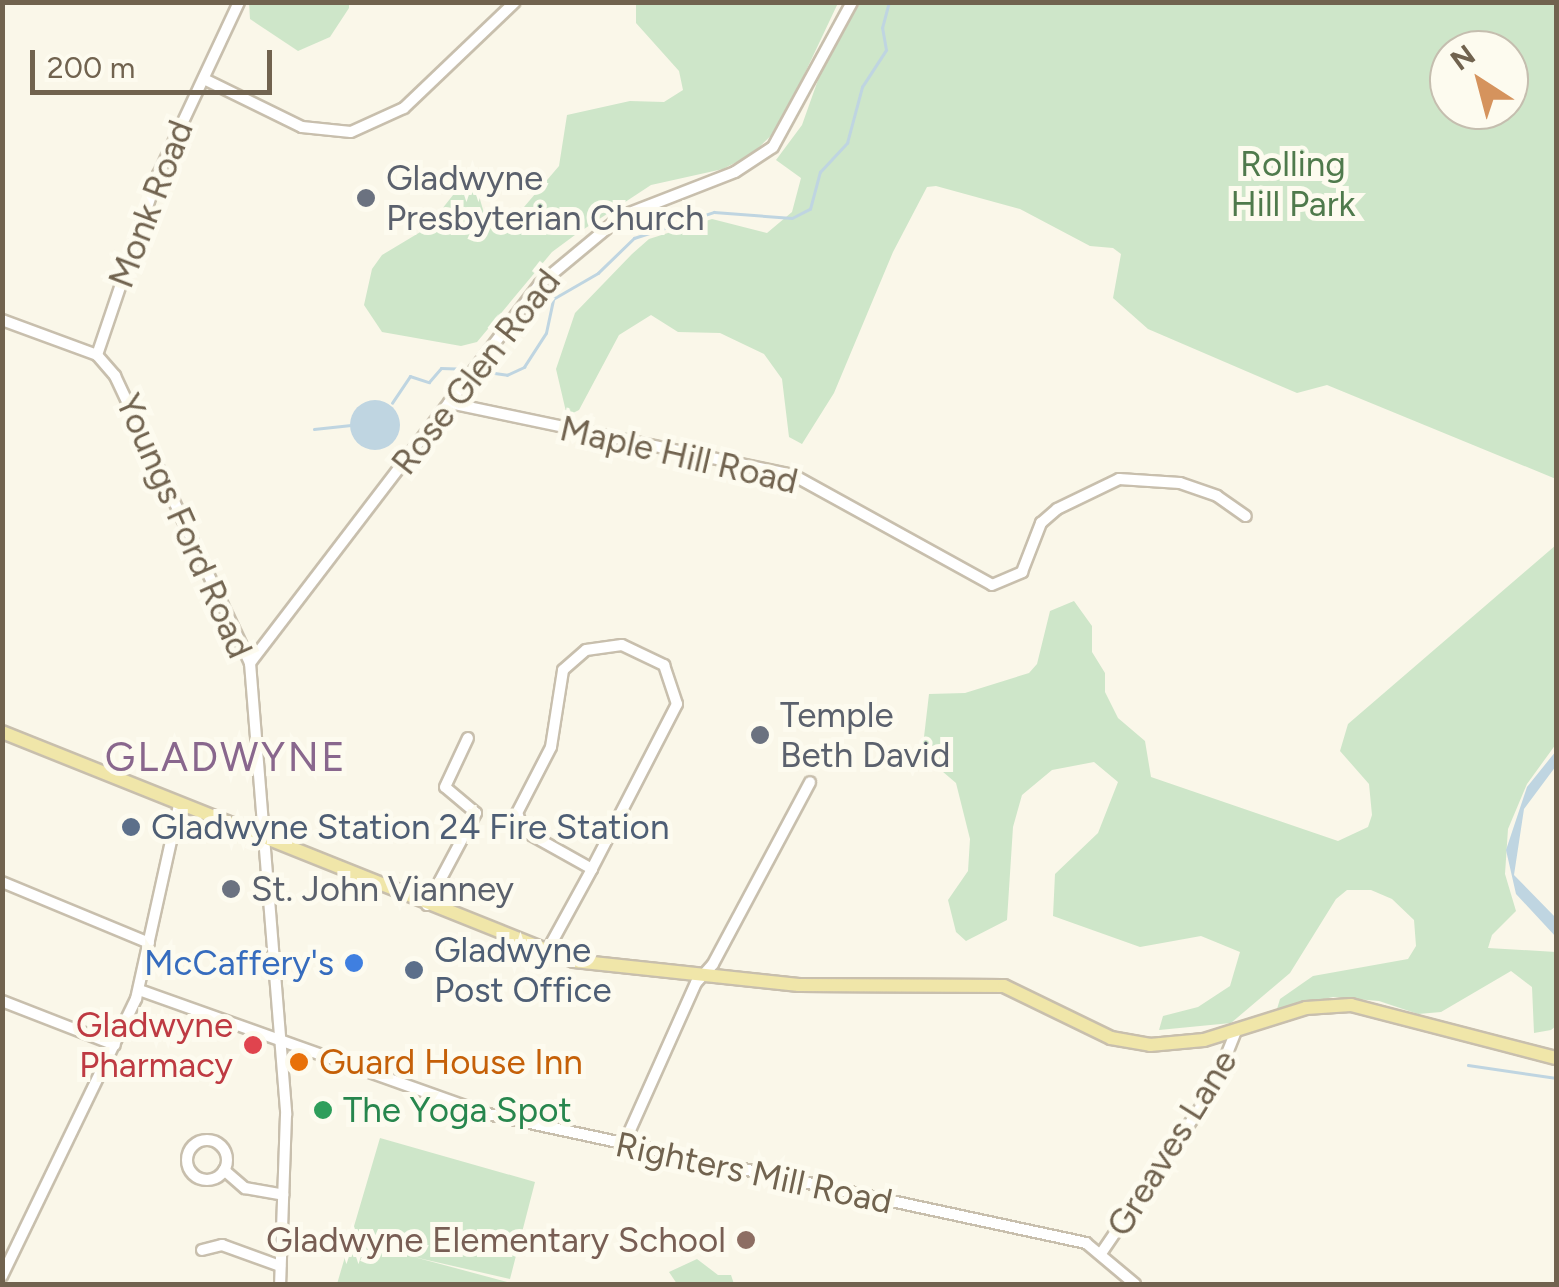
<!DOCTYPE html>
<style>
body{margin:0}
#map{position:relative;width:1559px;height:1287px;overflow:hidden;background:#faf7e9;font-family:Figtree,sans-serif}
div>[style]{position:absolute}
.green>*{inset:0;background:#cee6c9}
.water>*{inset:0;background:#bfd5e1}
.round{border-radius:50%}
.stream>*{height:2.5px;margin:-1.25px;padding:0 1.25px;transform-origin:1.25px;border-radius:1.25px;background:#bfd5e1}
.roads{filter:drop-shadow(2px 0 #c8bfad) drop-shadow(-2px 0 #c8bfad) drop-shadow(0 2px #c8bfad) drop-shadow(0 -2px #c8bfad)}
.minor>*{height:10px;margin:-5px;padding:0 5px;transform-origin:5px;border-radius:5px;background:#fff}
.minor>.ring{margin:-5px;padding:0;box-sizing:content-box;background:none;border:10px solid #fff;border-radius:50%}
.major>*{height:12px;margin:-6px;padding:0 6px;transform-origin:6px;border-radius:6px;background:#f0e6a9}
.dots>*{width:28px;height:28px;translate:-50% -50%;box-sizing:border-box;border:5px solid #fdfbef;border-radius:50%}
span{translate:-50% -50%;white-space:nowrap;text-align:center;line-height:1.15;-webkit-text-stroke:10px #fdfbef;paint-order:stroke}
.park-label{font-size:35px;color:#4f7a4c}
.worship-label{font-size:35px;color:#5b616d}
.left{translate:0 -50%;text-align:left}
.street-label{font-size:35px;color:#71634f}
.service-label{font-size:35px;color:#4e5e75}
.shop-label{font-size:35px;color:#366cbe}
.right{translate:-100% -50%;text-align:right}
.health-label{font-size:35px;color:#be3a42}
.food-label{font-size:35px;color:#c56008}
.leisure-label{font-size:35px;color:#27864d}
.education-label{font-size:35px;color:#785e54}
.quarter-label{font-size:40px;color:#89678d;letter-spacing:2.5px}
.frame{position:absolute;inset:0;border:5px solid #71634f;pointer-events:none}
.north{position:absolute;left:1429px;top:30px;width:100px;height:100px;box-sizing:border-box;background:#fdfbef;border:2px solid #c5beaf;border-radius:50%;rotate:324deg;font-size:28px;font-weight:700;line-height:40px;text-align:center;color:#71634f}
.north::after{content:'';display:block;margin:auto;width:35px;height:45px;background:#d5935d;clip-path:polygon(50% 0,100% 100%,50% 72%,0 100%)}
.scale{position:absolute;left:30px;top:50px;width:242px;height:45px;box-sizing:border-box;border:5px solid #71634f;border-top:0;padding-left:12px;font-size:30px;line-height:35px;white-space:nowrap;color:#71634f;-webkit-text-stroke:8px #fdfbef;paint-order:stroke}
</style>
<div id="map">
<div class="green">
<div style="clip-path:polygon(249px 2px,349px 3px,349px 8px,330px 37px,298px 51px,250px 19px)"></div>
<div style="clip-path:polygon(636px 3px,838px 3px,779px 128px,752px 154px,723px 169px,651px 185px,575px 235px,552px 252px,477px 342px,461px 346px,382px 332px,364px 305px,372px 269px,382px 255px,427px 228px,457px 190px,469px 183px,477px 189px,488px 227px,501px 234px,559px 166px,567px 115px,630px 101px,664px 102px,683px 90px,679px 71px,636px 23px)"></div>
<div style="clip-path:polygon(evenodd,860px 3px,1556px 3px,1556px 479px,1327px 385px,1297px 393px,1148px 329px,1113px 298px,1121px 254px,1113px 248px,1090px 246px,1020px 209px,936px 186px,927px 187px,893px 252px,834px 393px,802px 444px,789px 437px,782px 379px,764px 354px,720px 333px,678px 332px,651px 315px,619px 335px,579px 410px,567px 416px,556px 369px,575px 313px,632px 254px,649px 239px,712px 219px,767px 233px,792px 212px,801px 178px,776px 160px,802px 125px,824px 63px,860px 3px,1449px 50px,1509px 50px,1509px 110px,1449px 110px,1449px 50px)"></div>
<div style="clip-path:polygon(1556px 545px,1556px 744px,1527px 784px,1508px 829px,1505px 874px,1516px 911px,1492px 935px,1488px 948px,1556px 952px,1556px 1026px,1551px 1030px,1534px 1033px,1532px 987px,1511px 971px,1441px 1012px,1418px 1014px,1379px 1001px,1333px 997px,1277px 1009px,1280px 999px,1313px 976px,1408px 959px,1416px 946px,1414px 920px,1392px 899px,1371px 890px,1347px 890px,1336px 899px,1290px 973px,1231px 1023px,1159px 1030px,1163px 1016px,1198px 1007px,1230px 986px,1240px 952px,1201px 936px,1140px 947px,1053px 916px,1055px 874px,1098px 833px,1118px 782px,1094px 762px,1052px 770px,1022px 795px,1013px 827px,1007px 920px,966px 941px,956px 932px,948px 900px,968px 871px,970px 839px,956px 783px,922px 754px,929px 694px,965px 693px,1029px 673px,1037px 664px,1050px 611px,1074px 601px,1092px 626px,1092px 652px,1105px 673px,1105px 692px,1118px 718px,1145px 741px,1151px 777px,1338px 841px,1368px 827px,1372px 815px,1369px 784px,1340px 751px,1348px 724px)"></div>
<div style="clip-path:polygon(380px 1138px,535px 1182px,510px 1279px,414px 1257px,515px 1284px,337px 1284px)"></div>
<div style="clip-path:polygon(697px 1259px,718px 1275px,731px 1275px,734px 1284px,677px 1284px,669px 1272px)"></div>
</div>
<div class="water">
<div class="round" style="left:350px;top:400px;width:50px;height:50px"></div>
<div style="clip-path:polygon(1556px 751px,1556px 766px,1524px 809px,1514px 875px,1556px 918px,1556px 937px,1516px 894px,1506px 850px,1527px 787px)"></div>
</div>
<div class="stream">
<div style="left:480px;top:371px;width:27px;rotate:8deg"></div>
<div style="left:507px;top:375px;width:19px;rotate:-25deg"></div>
<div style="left:524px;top:367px;width:40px;rotate:-57.1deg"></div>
<div style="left:546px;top:333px;width:35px;rotate:-78deg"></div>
<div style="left:553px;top:299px;width:52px;rotate:-30deg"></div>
<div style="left:598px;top:273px;width:50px;rotate:-44.2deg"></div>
<div style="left:634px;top:238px;width:84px;rotate:-18deg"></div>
<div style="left:714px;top:212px;width:78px;rotate:4.4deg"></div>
<div style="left:792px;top:218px;width:20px;rotate:-27deg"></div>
<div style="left:810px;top:209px;width:38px;rotate:-75deg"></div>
<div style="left:820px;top:172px;width:40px;rotate:-47deg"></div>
<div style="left:847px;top:143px;width:58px;rotate:-75deg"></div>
<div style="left:862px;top:87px;width:44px;rotate:-57deg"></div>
<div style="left:886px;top:50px;width:22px;rotate:-100deg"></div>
<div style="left:882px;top:28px;width:27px;rotate:-75deg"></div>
<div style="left:392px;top:403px;width:32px;rotate:-56deg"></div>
<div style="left:410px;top:376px;width:20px;rotate:18deg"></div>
<div style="left:429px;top:382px;width:18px;rotate:-49deg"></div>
<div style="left:441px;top:368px;width:31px;rotate:2deg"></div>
<div style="left:314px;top:429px;width:37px;rotate:-6deg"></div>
<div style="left:1468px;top:1065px;width:89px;rotate:8.4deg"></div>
</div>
<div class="roads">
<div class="minor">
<div style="left:204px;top:79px;width:109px;rotate:26.1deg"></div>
<div style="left:302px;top:127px;width:49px;rotate:5.8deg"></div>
<div style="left:351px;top:132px;width:58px;rotate:-24.4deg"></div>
<div style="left:404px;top:108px;width:153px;rotate:-43.7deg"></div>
<div style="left:2px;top:320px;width:101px;rotate:20.2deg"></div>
<div style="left:97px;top:355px;width:28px;rotate:49deg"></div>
<div style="left:115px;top:376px;width:317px;rotate:64.8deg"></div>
<div style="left:250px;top:663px;width:453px;rotate:85.4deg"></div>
<div style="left:286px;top:1115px;width:169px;rotate:92deg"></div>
<div style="left:97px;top:355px;width:190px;rotate:-71.3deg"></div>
<div style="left:158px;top:175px;width:191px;rotate:-64.9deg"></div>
<div style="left:449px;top:403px;width:351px;rotate:11.8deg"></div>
<div style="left:793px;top:475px;width:227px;rotate:28.9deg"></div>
<div style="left:992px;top:585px;width:33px;rotate:-23deg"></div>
<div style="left:1022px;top:572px;width:53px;rotate:-68.8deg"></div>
<div style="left:1041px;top:523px;width:21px;rotate:-41deg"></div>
<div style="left:1057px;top:509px;width:69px;rotate:-25.8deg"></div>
<div style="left:1119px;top:479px;width:61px;rotate:3.8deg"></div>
<div style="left:1180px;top:483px;width:39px;rotate:19deg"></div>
<div style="left:1217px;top:496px;width:35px;rotate:35deg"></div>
<div style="left:250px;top:663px;width:477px;rotate:-52.6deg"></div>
<div style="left:540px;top:284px;width:107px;rotate:-39.7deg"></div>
<div style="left:622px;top:216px;width:121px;rotate:-21.3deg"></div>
<div style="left:735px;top:172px;width:45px;rotate:-33.3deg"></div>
<div style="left:773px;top:147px;width:165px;rotate:-61.4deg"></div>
<div style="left:2px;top:882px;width:159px;rotate:22.5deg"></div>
<div style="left:427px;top:905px;width:104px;rotate:-62deg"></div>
<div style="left:476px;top:813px;width:40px;rotate:-140deg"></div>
<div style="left:445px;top:787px;width:54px;rotate:-64.9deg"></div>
<div style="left:546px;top:953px;width:96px;rotate:-61.3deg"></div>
<div style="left:592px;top:869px;width:78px;rotate:-150.8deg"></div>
<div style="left:524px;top:831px;width:19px;rotate:-111deg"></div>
<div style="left:517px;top:813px;width:74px;rotate:-62.7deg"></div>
<div style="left:551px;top:747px;width:78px;rotate:-81.1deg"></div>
<div style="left:563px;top:670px;width:30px;rotate:-41deg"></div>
<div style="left:586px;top:650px;width:36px;rotate:-8deg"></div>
<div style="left:622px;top:645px;width:47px;rotate:25.5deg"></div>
<div style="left:664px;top:665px;width:41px;rotate:71.6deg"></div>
<div style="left:677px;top:704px;width:186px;rotate:117.3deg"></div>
<div style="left:139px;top:990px;width:370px;rotate:19.6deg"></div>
<div style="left:488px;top:1114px;width:612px;rotate:12.17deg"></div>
<div style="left:1086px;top:1243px;width:64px;rotate:39.9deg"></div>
<div style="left:2px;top:1001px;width:121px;rotate:21.3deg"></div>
<div class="ring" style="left:187px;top:1140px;width:30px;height:30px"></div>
<div style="left:623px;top:1146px;width:179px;rotate:-65.9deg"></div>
<div style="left:696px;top:983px;width:25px;rotate:-48deg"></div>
<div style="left:713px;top:964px;width:206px;rotate:-61.9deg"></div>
<div style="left:224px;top:1170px;width:28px;rotate:41deg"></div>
<div style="left:245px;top:1188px;width:39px;rotate:10deg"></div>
<div style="left:202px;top:1250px;width:21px;rotate:-14deg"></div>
<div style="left:222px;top:1245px;width:62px;rotate:19.9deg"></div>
<div style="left:1102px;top:1252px;width:195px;rotate:-55.7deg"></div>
<div style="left:1212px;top:1091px;width:65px;rotate:-68.2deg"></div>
<div style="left:2px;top:1276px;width:308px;rotate:-64.2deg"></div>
<div style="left:136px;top:999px;width:199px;rotate:-77.5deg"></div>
</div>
<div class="major">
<div style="left:2px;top:732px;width:616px;rotate:21.82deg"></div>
<div style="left:574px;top:961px;width:226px;rotate:6.1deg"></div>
<div style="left:799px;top:985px;width:205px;rotate:0.3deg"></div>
<div style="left:1004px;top:986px;width:119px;rotate:25.9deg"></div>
<div style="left:1111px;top:1038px;width:40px;rotate:10deg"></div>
<div style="left:1150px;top:1045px;width:54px;rotate:-5.3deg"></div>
<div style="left:1204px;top:1040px;width:107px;rotate:-17.4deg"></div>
<div style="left:1306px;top:1008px;width:45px;rotate:-3.8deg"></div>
<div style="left:1351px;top:1005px;width:212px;rotate:14.5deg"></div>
</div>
</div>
<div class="dots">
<div style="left:366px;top:198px;background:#6b7280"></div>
<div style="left:760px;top:735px;background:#6b7280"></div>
<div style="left:131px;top:827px;background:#5c6f8a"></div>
<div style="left:231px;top:889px;background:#6b7280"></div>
<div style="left:354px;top:963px;background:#3f7fe0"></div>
<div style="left:414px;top:970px;background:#5c6f8a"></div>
<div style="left:253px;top:1045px;background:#e0444e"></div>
<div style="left:299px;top:1062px;background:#e8710a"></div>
<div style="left:323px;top:1110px;background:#2e9e5b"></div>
<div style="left:746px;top:1240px;background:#8d6e63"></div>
</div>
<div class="park-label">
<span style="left:1293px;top:184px">Rolling<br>Hill Park</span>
</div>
<div class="worship-label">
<span class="left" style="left:386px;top:198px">Gladwyne<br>Presbyterian Church</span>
<span class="left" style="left:780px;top:735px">Temple<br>Beth David</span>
<span class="left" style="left:251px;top:889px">St. John Vianney</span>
</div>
<div class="street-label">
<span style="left:151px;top:204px;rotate:-69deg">Monk Road</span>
<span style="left:476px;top:372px;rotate:-52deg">Rose Glen Road</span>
<span style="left:679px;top:455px;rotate:13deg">Maple Hill Road</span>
<span style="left:184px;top:526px;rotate:66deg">Youngs Ford Road</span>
<span style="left:1172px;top:1143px;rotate:-58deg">Greaves Lane</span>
<span style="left:754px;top:1173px;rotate:12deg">Righters Mill Road</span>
</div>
<div class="service-label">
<span class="left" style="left:151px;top:827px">Gladwyne Station 24 Fire Station</span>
<span class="left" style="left:434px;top:970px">Gladwyne<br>Post Office</span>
</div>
<div class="shop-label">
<span class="right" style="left:334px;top:963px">McCaffery's</span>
</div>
<div class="health-label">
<span class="right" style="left:233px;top:1045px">Gladwyne<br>Pharmacy</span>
</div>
<div class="food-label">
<span class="left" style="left:319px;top:1062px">Guard House Inn</span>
</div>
<div class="leisure-label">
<span class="left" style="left:343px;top:1110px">The Yoga Spot</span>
</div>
<div class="education-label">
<span class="right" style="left:726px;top:1240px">Gladwyne Elementary School</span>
</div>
<div class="quarter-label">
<span style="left:226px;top:757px">GLADWYNE</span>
</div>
<div class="frame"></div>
<div class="north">N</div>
<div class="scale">200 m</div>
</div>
